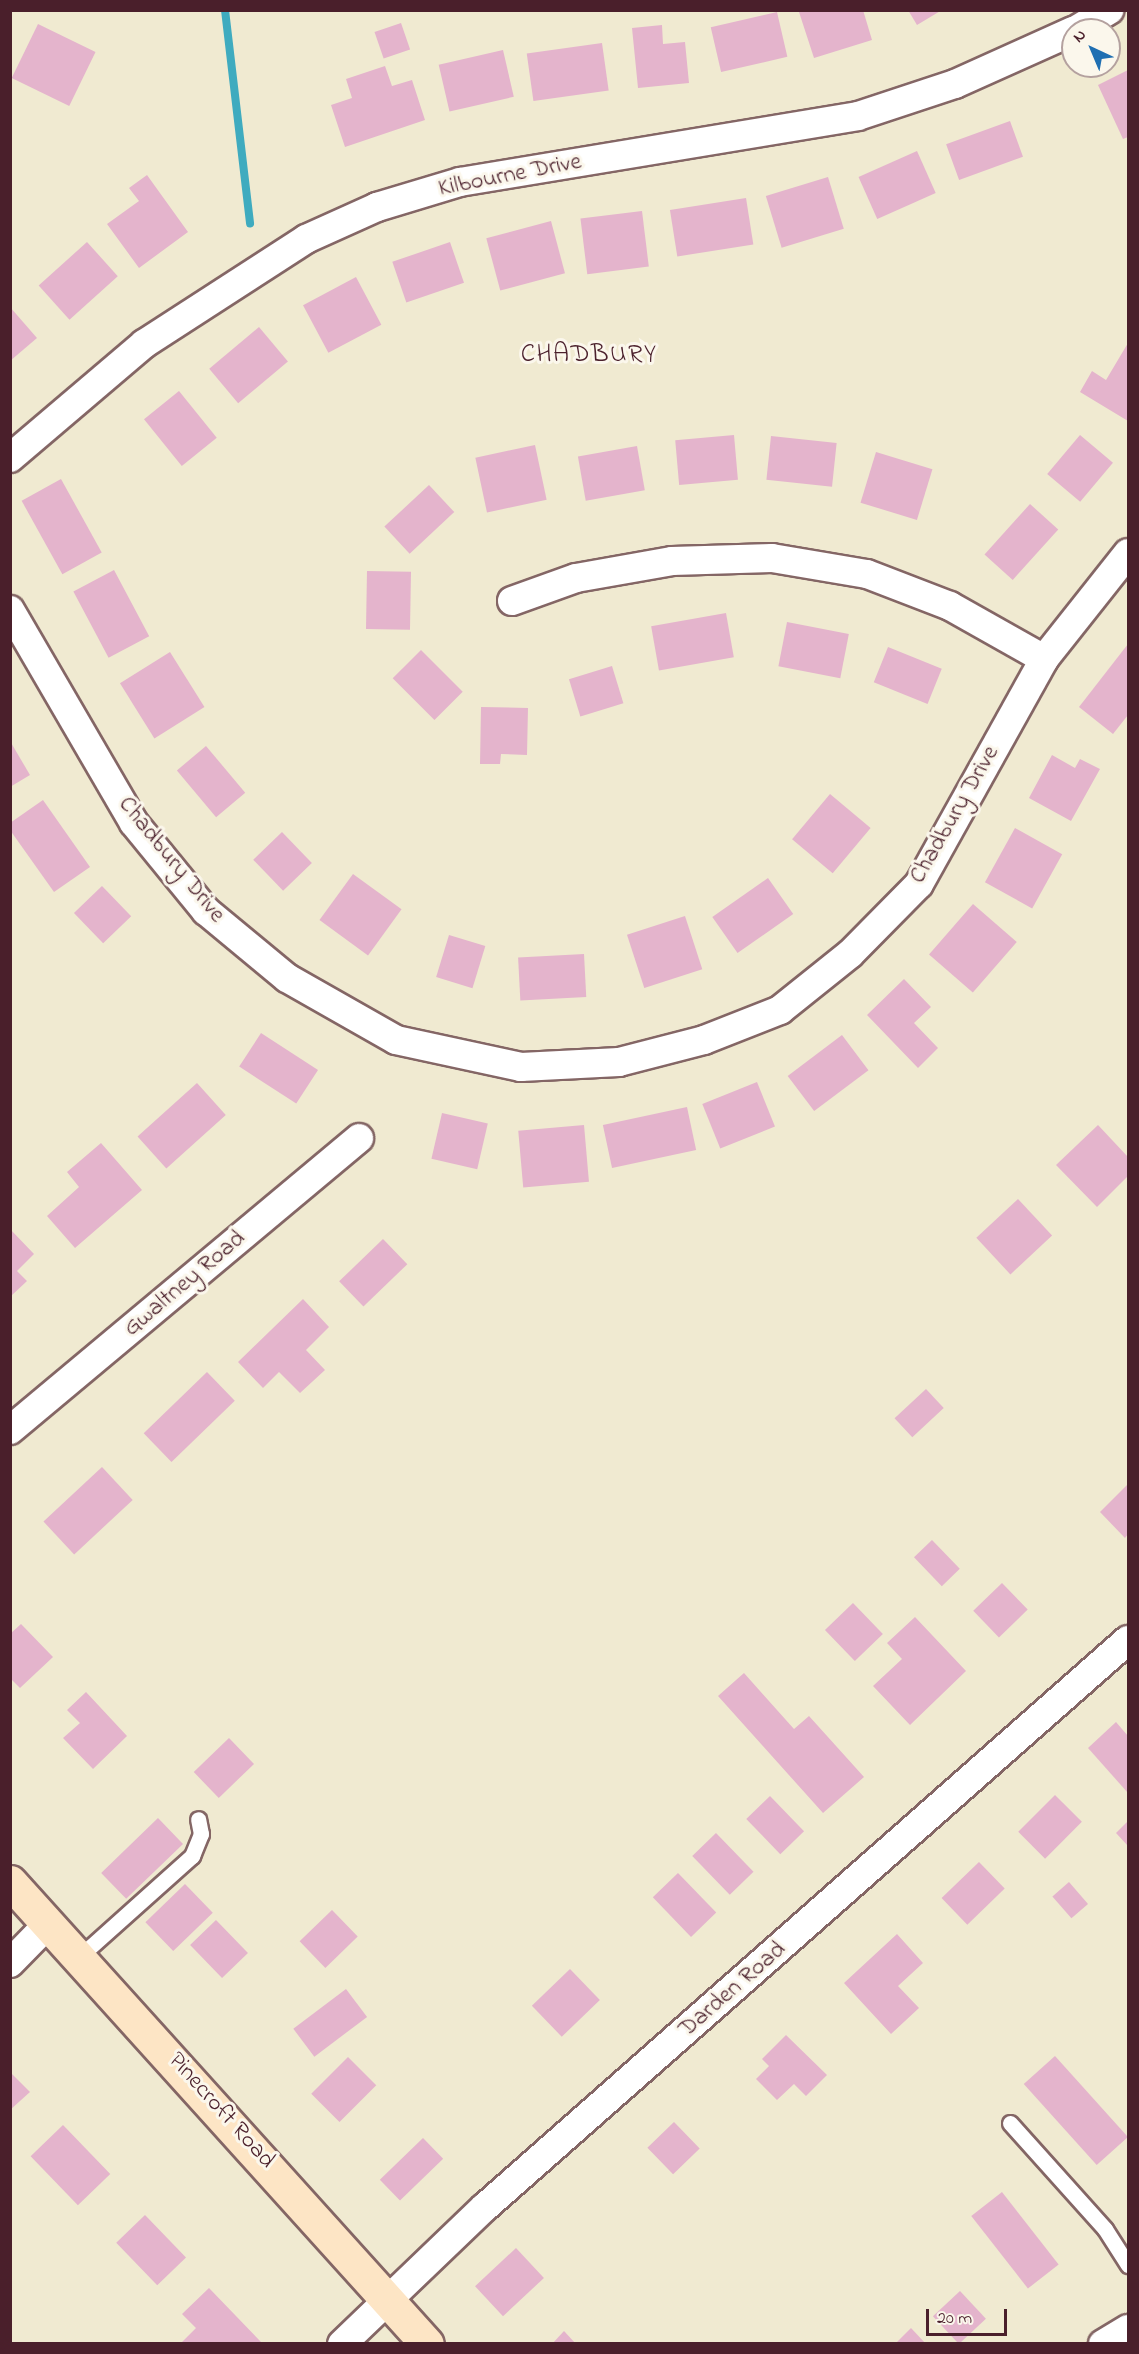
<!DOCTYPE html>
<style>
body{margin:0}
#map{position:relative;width:1139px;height:2354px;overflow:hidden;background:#f0ead1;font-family:"Indie Flower",sans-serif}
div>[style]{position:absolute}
.stream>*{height:8px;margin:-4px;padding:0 4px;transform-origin:4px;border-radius:4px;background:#3fabbf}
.building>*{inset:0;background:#e4b4cc;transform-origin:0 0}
.roads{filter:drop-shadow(2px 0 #846665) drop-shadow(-2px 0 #846665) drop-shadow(0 2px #846665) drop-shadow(0 -2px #846665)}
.lane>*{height:15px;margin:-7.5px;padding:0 7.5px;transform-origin:7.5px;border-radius:7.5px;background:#fff}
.street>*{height:28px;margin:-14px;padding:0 14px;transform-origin:14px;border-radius:14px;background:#fff}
.secondary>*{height:33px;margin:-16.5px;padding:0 16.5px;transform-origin:16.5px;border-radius:16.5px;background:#fde5c5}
span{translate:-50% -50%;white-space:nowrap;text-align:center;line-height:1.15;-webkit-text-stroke:6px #fbf7ec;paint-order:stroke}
.street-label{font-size:24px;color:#4a1f2b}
.neighbourhood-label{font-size:26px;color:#4a1f2b;letter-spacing:1.5px}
.frame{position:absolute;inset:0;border:12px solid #4a1f2b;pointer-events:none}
.north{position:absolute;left:1061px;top:18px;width:60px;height:60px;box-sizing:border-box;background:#fbf7ec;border:2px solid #b4a19f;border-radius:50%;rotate:316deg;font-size:16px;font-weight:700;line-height:24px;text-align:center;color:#4a1f2b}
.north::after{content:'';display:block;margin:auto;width:21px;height:27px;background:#1f6fb2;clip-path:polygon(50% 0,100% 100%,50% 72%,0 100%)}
.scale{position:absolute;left:926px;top:2309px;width:81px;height:27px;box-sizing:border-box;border:3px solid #4a1f2b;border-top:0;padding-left:8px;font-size:18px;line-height:21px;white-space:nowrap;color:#4a1f2b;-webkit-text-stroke:4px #fbf7ec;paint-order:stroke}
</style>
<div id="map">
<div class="stream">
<div style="left:225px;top:10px;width:215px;rotate:83.3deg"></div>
</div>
<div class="building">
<div style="clip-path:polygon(863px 10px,872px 40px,814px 58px,799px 12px)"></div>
<div style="clip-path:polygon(908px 10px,942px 10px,917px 25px)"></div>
<div style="left:777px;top:12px;width:46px;height:68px;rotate:77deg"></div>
<div style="left:401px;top:23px;width:28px;height:28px;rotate:71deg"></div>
<div style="left:38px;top:24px;width:64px;height:60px;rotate:26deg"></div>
<div style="clip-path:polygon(662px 25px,663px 44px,685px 42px,689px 83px,638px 88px,632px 28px)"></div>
<div style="left:602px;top:43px;width:48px;height:76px;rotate:82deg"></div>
<div style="left:503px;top:50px;width:48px;height:66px;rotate:77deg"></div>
<div style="clip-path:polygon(385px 66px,392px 86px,412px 80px,425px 120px,345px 147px,331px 105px,352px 98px,346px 79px)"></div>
<div style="clip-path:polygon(1128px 70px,1128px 137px,1123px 139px,1098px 85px)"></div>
<div style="left:1010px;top:121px;width:38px;height:68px;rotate:70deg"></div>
<div style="left:917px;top:151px;width:46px;height:64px;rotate:66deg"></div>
<div style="clip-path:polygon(147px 175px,188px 232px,139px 268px,107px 224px,139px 201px,129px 188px)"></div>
<div style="left:828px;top:177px;width:54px;height:65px;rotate:73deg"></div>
<div style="left:746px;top:198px;width:47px;height:77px;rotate:81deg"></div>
<div style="left:642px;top:211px;width:56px;height:62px;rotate:83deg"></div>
<div style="left:551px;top:221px;width:54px;height:67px;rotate:75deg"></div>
<div style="left:87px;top:242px;width:46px;height:65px;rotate:48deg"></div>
<div style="left:450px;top:242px;width:43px;height:61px;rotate:71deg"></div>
<div style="left:356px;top:277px;width:54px;height:60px;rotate:62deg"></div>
<div style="clip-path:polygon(10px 307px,37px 338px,10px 361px)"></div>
<div style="left:259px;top:327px;width:45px;height:65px;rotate:50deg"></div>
<div style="clip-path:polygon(1128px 343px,1128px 421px,1080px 392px,1092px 371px,1106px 380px)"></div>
<div style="left:179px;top:391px;width:60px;height:45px;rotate:51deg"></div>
<div style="left:734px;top:435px;width:45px;height:59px;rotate:85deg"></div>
<div style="left:1080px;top:435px;width:43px;height:51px;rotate:40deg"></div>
<div style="left:771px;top:436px;width:66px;height:44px;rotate:6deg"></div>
<div style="left:535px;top:445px;width:56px;height:61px;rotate:78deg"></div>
<div style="left:637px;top:446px;width:45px;height:60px;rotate:80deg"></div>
<div style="left:876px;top:452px;width:59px;height:53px;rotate:17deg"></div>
<div style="left:61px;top:479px;width:84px;height:45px;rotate:61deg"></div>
<div style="left:429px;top:485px;width:37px;height:61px;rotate:47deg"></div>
<div style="left:1030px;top:504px;width:38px;height:68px;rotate:42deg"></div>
<div style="left:114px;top:570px;width:75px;height:46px;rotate:62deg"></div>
<div style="left:367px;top:571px;width:44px;height:58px;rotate:1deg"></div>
<div style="left:726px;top:613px;width:45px;height:76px;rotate:80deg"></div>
<div style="left:787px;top:622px;width:63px;height:45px;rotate:11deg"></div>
<div style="clip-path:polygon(1128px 644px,1128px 715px,1113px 734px,1079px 707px)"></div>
<div style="left:888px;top:647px;width:58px;height:38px;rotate:22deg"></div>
<div style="left:421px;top:650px;width:59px;height:40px;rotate:45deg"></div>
<div style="left:170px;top:652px;width:65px;height:59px;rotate:58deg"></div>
<div style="left:612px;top:666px;width:39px;height:45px;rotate:73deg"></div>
<div style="clip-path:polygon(481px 707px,528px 708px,527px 755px,501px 754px,500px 764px,480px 764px)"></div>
<div style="clip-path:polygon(10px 741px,30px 775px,10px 787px)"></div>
<div style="left:206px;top:746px;width:61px;height:38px;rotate:50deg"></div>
<div style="clip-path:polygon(1052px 755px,1075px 768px,1080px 759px,1100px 769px,1071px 821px,1029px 798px)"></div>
<div style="left:830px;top:794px;width:53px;height:59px;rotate:40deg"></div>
<div style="clip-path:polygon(43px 800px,90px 867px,54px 892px,10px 830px,10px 823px)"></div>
<div style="left:1015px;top:828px;width:54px;height:62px;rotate:29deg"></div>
<div style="left:282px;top:832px;width:43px;height:40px;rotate:46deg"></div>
<div style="left:353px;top:874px;width:60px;height:57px;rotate:36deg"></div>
<div style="left:768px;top:878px;width:44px;height:68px;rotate:55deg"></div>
<div style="left:102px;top:886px;width:42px;height:39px;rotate:46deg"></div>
<div style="left:973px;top:904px;width:58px;height:67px;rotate:41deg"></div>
<div style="left:685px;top:916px;width:56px;height:61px;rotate:72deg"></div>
<div style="left:449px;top:935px;width:38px;height:44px;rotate:17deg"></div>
<div style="left:584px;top:954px;width:43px;height:66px;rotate:87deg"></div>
<div style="clip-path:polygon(904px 979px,931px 1007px,914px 1023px,938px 1048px,918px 1068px,867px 1015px)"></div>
<div style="left:261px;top:1033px;width:68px;height:40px;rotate:33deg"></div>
<div style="left:842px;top:1035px;width:44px;height:68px;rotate:53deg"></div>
<div style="left:757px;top:1082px;width:48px;height:59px;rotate:68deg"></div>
<div style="left:197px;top:1083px;width:43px;height:80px;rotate:48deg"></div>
<div style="left:687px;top:1107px;width:44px;height:86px;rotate:78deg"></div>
<div style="left:442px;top:1113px;width:47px;height:47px;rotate:13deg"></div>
<div style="left:584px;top:1125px;width:57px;height:66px;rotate:85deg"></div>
<div style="clip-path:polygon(1098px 1125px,1128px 1157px,1128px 1176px,1097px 1207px,1056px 1165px)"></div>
<div style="clip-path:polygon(101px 1143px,142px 1190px,75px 1248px,47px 1216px,79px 1187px,67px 1172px)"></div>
<div style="left:1018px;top:1199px;width:50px;height:57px;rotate:47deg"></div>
<div style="clip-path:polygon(10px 1229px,34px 1254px,17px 1271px,27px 1281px,10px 1297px)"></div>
<div style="left:383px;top:1239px;width:35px;height:61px;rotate:46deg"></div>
<div style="clip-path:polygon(303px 1299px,329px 1327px,306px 1350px,325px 1370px,300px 1393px,279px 1372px,263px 1388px,238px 1362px)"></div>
<div style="left:207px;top:1372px;width:40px;height:88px;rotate:46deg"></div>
<div style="left:926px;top:1389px;width:26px;height:43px;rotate:47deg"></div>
<div style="left:102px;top:1467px;width:45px;height:80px;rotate:47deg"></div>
<div style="clip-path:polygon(1128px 1484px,1128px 1534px,1125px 1538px,1100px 1512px)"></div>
<div style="left:932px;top:1540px;width:40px;height:25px;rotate:46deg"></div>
<div style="left:1002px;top:1583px;width:37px;height:40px;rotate:46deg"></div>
<div style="left:853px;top:1603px;width:43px;height:39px;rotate:46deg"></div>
<div style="clip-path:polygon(915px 1617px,966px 1671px,910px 1725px,873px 1686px,902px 1659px,887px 1643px)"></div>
<div style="clip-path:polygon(21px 1624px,53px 1657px,20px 1688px,10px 1678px,10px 1634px)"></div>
<div style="clip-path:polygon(744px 1673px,794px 1729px,809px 1716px,864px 1777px,823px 1813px,718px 1696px)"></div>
<div style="clip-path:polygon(86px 1692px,127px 1736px,93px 1769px,63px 1738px,80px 1723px,67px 1710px)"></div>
<div style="clip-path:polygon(1116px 1722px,1128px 1736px,1128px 1793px,1088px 1748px)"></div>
<div style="left:229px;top:1738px;width:36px;height:49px;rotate:46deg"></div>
<div style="left:1055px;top:1795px;width:38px;height:52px;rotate:45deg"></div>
<div style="left:770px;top:1796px;width:49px;height:33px;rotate:46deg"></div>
<div style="left:158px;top:1818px;width:36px;height:79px;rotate:46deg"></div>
<div style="clip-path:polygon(1128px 1821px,1128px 1846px,1116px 1833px)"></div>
<div style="left:716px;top:1833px;width:54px;height:33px;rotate:46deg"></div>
<div style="left:979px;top:1862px;width:37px;height:52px;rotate:46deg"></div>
<div style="left:678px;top:1873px;width:55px;height:35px;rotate:46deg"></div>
<div style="left:1069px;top:1882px;width:29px;height:22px;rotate:49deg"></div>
<div style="left:185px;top:1884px;width:40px;height:55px;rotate:46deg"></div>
<div style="left:332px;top:1910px;width:37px;height:45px;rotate:46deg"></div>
<div style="left:216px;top:1920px;width:46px;height:36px;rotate:46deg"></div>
<div style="clip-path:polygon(897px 1934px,923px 1963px,898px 1986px,919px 2008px,891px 2034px,844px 1983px)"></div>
<div style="left:570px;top:1969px;width:43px;height:53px;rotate:46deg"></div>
<div style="left:346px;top:1989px;width:35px;height:66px;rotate:53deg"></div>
<div style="clip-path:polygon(786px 2035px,827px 2075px,806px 2096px,794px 2084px,777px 2100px,756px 2079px,769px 2066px,762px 2059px)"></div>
<div style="left:1055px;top:2056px;width:109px;height:42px;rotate:48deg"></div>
<div style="left:348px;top:2057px;width:40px;height:52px;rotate:45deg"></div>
<div style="clip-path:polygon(10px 2072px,30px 2092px,10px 2110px)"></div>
<div style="left:674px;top:2122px;width:37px;height:37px;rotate:46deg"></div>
<div style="left:63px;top:2125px;width:68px;height:45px;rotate:46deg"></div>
<div style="left:423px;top:2138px;width:29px;height:60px;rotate:46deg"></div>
<div style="left:1002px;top:2192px;width:92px;height:39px;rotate:52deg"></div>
<div style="left:145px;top:2215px;width:59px;height:40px;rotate:46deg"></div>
<div style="left:516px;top:2248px;width:41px;height:56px;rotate:47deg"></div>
<div style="clip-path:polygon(209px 2288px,261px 2342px,259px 2344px,182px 2342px,196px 2328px,182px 2314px)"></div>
<div style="left:960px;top:2291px;width:38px;height:37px;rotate:47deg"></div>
<div style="clip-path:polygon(911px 2328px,926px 2344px,895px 2344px)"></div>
<div style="clip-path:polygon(564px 2331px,576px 2344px,552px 2344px)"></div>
</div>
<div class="roads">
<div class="lane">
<div style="left:79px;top:1957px;width:152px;rotate:-41.8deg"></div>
<div style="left:192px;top:1856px;width:24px;rotate:-68deg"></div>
<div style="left:201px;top:1834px;width:15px;rotate:-101deg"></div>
<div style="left:1010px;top:2123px;width:142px;rotate:48.1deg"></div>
<div style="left:1105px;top:2229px;width:43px;rotate:57.4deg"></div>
</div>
<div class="street">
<div style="left:1076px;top:30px;width:39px;rotate:-31deg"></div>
<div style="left:10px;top:458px;width:176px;rotate:-40.4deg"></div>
<div style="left:144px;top:344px;width:193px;rotate:-32.9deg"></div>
<div style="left:306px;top:239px;width:78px;rotate:-24.3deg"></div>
<div style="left:377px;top:207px;width:87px;rotate:-16.8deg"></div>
<div style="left:460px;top:182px;width:403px;rotate:-9.4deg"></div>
<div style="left:858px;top:116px;width:102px;rotate:-18.3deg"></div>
<div style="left:955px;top:84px;width:129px;rotate:-24.2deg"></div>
<div style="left:512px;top:601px;width:68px;rotate:-19.8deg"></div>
<div style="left:576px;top:578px;width:97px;rotate:-10deg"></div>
<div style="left:672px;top:561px;width:100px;rotate:-1.7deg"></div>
<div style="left:772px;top:558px;width:96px;rotate:9.6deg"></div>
<div style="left:867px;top:574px;width:89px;rotate:21.1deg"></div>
<div style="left:950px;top:606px;width:108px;rotate:29.4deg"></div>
<div style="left:10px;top:610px;width:246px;rotate:59.8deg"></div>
<div style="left:134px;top:823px;width:114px;rotate:50.7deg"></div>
<div style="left:206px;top:911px;width:105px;rotate:39.6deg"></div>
<div style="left:287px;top:978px;width:125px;rotate:29.6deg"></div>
<div style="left:396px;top:1040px;width:128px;rotate:12.2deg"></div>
<div style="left:521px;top:1067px;width:98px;rotate:-2.9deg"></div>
<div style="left:619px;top:1062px;width:88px;rotate:-14.5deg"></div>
<div style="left:704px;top:1040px;width:82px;rotate:-21.5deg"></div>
<div style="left:780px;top:1010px;width:90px;rotate:-38.7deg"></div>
<div style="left:850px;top:954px;width:98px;rotate:-45.4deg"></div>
<div style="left:919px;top:884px;width:257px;rotate:-60.9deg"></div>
<div style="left:1044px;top:659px;width:135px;rotate:-51.6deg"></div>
<div style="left:10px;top:1430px;width:455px;rotate:-39.9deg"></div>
<div style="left:10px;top:1963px;width:54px;rotate:-45.7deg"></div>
<div style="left:342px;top:2344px;width:198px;rotate:-43.8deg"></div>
<div style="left:485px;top:2207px;width:857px;rotate:-41.41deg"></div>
<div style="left:1103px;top:2344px;width:29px;rotate:-31deg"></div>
</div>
<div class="secondary">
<div style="left:10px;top:1882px;width:622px;rotate:47.93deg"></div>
</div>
</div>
<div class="street-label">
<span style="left:510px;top:176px;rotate:-11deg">Kilbourne Drive</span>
<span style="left:955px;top:815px;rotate:-60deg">Chadbury Drive</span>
<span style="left:171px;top:860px;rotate:51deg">Chadbury Drive</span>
<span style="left:185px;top:1284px;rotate:-40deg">Gwaltney Road</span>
<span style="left:733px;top:1990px;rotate:-41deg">Darden Road</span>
<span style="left:221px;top:2111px;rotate:48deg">Pinecroft Road</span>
</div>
<div class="neighbourhood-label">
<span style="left:589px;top:356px">CHADBURY</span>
</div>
<div class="frame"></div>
<div class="north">N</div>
<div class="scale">20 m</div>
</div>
